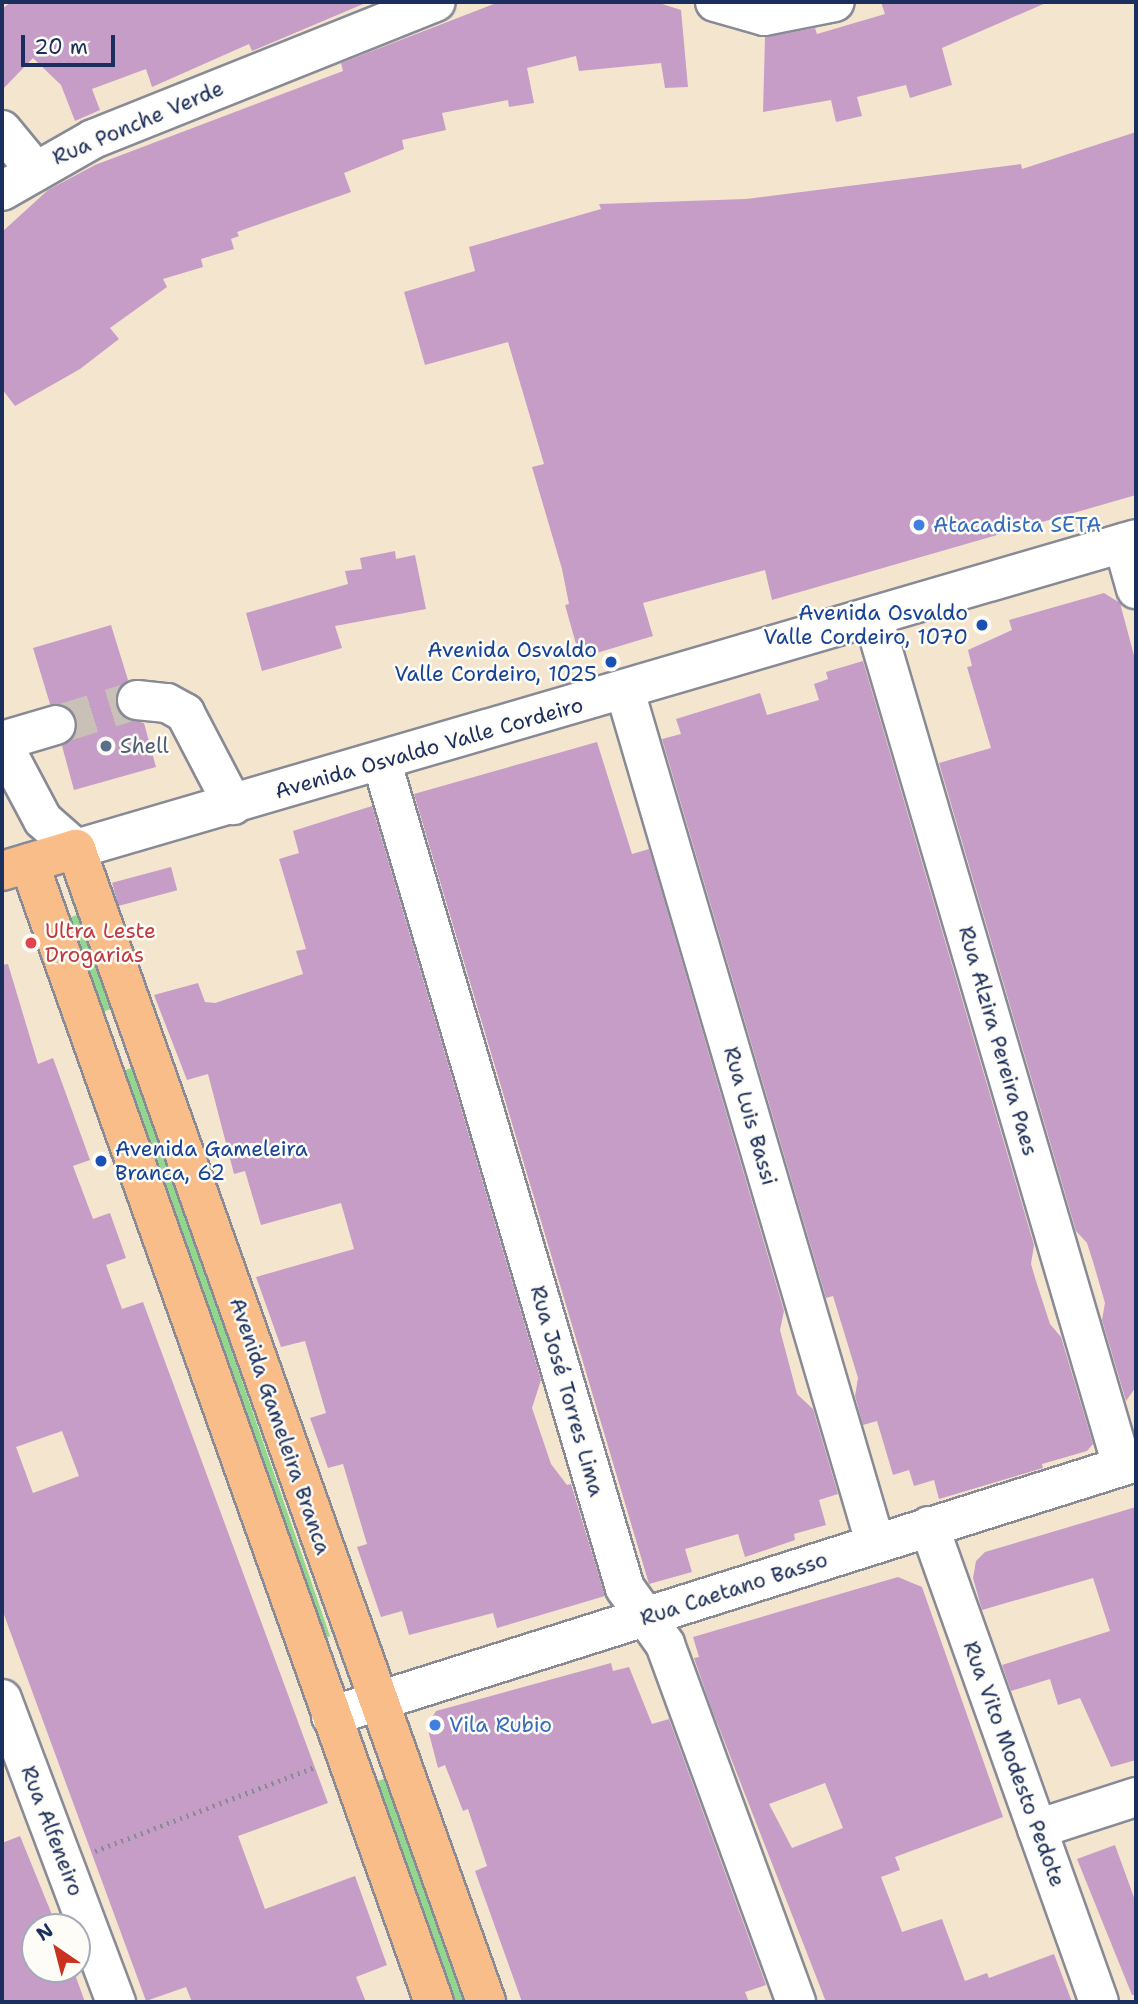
<!DOCTYPE html>
<meta charset="utf-8">
<style>
body{margin:0}
#map{position:relative;width:1138px;height:2004px;overflow:hidden;background:#f4e6ce;font-family:"Shantell Sans",sans-serif}
div>[style]{position:absolute}
.green>*{inset:0;background:#93d68e;transform-origin:0 0}
.building>*{inset:0;background:#c69dc6;transform-origin:0 0}
.minor-tunnel>*{height:38px;margin-top:-19px;transform-origin:0;background:repeating-linear-gradient(90deg,#c9c1b8 0 38px,transparent 0 57px)}
.path>*{height:4.5px;margin-top:-2.25px;transform-origin:0;background:repeating-linear-gradient(90deg,#888a96 0 2px,transparent 0 7px)}
.roads{filter:drop-shadow(2px 0 #888a96) drop-shadow(-2px 0 #888a96) drop-shadow(0 2px #888a96) drop-shadow(0 -2px #888a96)}
.minor>*{height:38px;margin:-19px;padding:0 19px;transform-origin:19px;border-radius:19px;background:#fff}
.major>*{height:38px;margin:-19px;padding:0 19px;transform-origin:19px;border-radius:19px;background:#f8bd88}
.dots>*{width:19px;height:19px;translate:-50% -50%;box-sizing:border-box;border:4px solid #fdfcf7;border-radius:50%}
span{translate:-50% -50%;white-space:nowrap;text-align:center;line-height:1.15;-webkit-text-stroke:5px #fdfcf7;paint-order:stroke}
.street-label{font-size:21px;color:#1b2f5e}
.shop-label{font-size:21px;color:#366cbe}
.left{translate:0 -50%;text-align:left}
.transit-label{font-size:21px;color:#164399}
.right{translate:-100% -50%;text-align:right}
.service-label{font-size:21px;color:#4e5e75}
.health-label{font-size:21px;color:#be3a42}
.frame{position:absolute;inset:0;border:4px solid #1b2f5e;pointer-events:none}
.north{position:absolute;left:21px;top:1913px;width:70px;height:70px;box-sizing:border-box;background:#fdfcf7;border:2px solid #a3aaba;border-radius:50%;rotate:325deg;font-size:19px;font-weight:700;line-height:28px;text-align:center;color:#1b2f5e}
.north::after{content:'';display:block;margin:auto;width:24px;height:32px;background:#c8321e;clip-path:polygon(50% 0,100% 100%,50% 72%,0 100%)}
.scale{position:absolute;left:21px;top:35px;width:94px;height:32px;box-sizing:border-box;border:4px solid #1b2f5e;border-top:0;padding-left:9px;font-size:21px;line-height:24px;white-space:nowrap;color:#1b2f5e;-webkit-text-stroke:5px #fdfcf7;paint-order:stroke}
</style>
<div id="map">
<div class="green">
<div style="left:80px;top:914px;width:100px;height:13px;rotate:71deg"></div>
<div style="left:134px;top:1067px;width:602px;height:12px;rotate:71deg"></div>
<div style="left:386px;top:1778px;width:238px;height:13px;rotate:70deg"></div>
</div>
<div class="building">
<div style="clip-path:polygon(11px 2px,368px 2px,252px 51px,249px 44px,152px 87px,146px 69px,92px 89px,100px 110px,75px 121px,61px 85px,33px 58px,2px 90px,2px 9px)"></div>
<div style="clip-path:polygon(499px 2px,656px 2px,681px 10px,688px 87px,665px 88px,661px 63px,579px 71px,576px 56px,527px 68px,534px 103px,509px 107px,508px 100px,442px 113px,446px 130px,402px 140px,404px 149px,344px 173px,351px 192px,237px 232px,239px 236px,231px 239px,234px 249px,201px 259px,203px 267px,163px 279px,167px 287px,110px 328px,119px 339px,80px 369px,15px 406px,2px 389px,2px 232px,48px 190px,95px 165px,343px 71px,341px 63px)"></div>
<div style="clip-path:polygon(881px 2px,1048px 2px,942px 48px,952px 85px,910px 98px,906px 85px,857px 97px,862px 116px,836px 122px,831px 100px,763px 112px,765px 37px,815px 28px,817px 34px,885px 14px)"></div>
<div style="clip-path:polygon(1136px 132px,1136px 495px,772px 600px,765px 570px,643px 603px,653px 636px,580px 658px,565px 605px,569px 604px,562px 569px,532px 467px,544px 464px,508px 342px,425px 365px,404px 292px,475px 271px,469px 247px,601px 209px,599px 204px,746px 199px,1021px 164px,1022px 169px)"></div>
<div style="clip-path:polygon(395px 551px,396px 559px,415px 555px,426px 609px,335px 626px,342px 648px,262px 671px,246px 613px,348px 584px,345px 571px,362px 569px,360px 558px)"></div>
<div style="clip-path:polygon(1104px 593px,1120px 603px,1136px 663px,1136px 1387px,1126px 1401px,1102px 1320px,1105px 1303px,1094px 1265px,1087px 1243px,1076px 1231px,939px 763px,991px 748px,967px 667px,972px 666px,968px 650px,1012px 630px,1009px 620px)"></div>
<div style="clip-path:polygon(111px 625px,128px 680px,119px 688px,117px 708px,125px 718px,144px 723px,156px 767px,74px 790px,62px 746px,72px 739px,77px 719px,71px 709px,50px 704px,33px 648px)"></div>
<div style="clip-path:polygon(863px 661px,1034px 1245px,1031px 1264px,1036px 1281px,1050px 1324px,1061px 1337px,1093px 1444px,1087px 1451px,1042px 1464px,1043px 1468px,939px 1499px,934px 1480px,914px 1486px,909px 1470px,893px 1475px,877px 1421px,863px 1425px,855px 1396px,858px 1378px,833px 1296px,826px 1298px,662px 739px,681px 734px,676px 719px,760px 693px,767px 715px,819px 700px,814px 684px,828px 679px,826px 672px)"></div>
<div style="clip-path:polygon(597px 742px,632px 854px,649px 849px,784px 1311px,780px 1330px,797px 1394px,813px 1409px,838px 1494px,819px 1500px,826px 1525px,794px 1534px,795px 1540px,745px 1557px,738px 1534px,685px 1549px,692px 1572px,649px 1584px,414px 794px)"></div>
<div style="clip-path:polygon(372px 806px,541px 1380px,532px 1408px,551px 1464px,567px 1485px,571px 1484px,605px 1596px,497px 1628px,493px 1613px,409px 1635px,402px 1611px,381px 1617px,357px 1547px,367px 1544px,343px 1464px,328px 1468px,310px 1418px,326px 1413px,305px 1341px,281px 1347px,256px 1277px,354px 1249px,341px 1203px,261px 1225px,245px 1171px,234px 1174px,208px 1074px,187px 1080px,154px 995px,198px 983px,205px 1002px,215px 1003px,303px 974px,296px 951px,306px 949px,279px 859px,299px 853px,293px 831px)"></div>
<div style="left:171px;top:867px;width:24px;height:61px;rotate:75deg"></div>
<div style="clip-path:polygon(evenodd,8px 964px,38px 1064px,53px 1058px,90px 1160px,73px 1166px,93px 1219px,110px 1213px,126px 1258px,106px 1265px,122px 1309px,143px 1302px,328px 1803px,238px 1836px,265px 1909px,355px 1876px,387px 1965px,356px 1977px,366px 2002px,192px 2002px,186px 1987px,146px 2001px,7px 1623px,2px 1609px,2px 965px,8px 964px,62px 1431px,79px 1476px,33px 1493px,16px 1447px,62px 1431px)"></div>
<div style="clip-path:polygon(1136px 1507px,1136px 1760px,1111px 1767px,1080px 1698px,1058px 1705px,1050px 1679px,1011px 1691px,1002px 1665px,1110px 1631px,1093px 1578px,982px 1610px,973px 1578px,976px 1561px,985px 1552px)"></div>
<div style="clip-path:polygon(evenodd,898px 1577px,922px 1587px,1003px 1817px,895px 1857px,900px 1870px,881px 1877px,902px 1932px,942px 1919px,965px 1981px,987px 1973px,989px 1978px,1054px 1954px,1072px 2002px,826px 2002px,711px 1707px,694px 1658px,699px 1657px,693px 1637px,898px 1577px,825px 1783px,843px 1828px,792px 1848px,769px 1804px,825px 1783px)"></div>
<div style="clip-path:polygon(611px 1663px,613px 1671px,629px 1667px,652px 1724px,669px 1719px,766px 1985px,745px 1992px,749px 2002px,522px 2002px,475px 1871px,487px 1866px,468px 1809px,463px 1811px,445px 1765px,438px 1768px,427px 1726px,436px 1711px)"></div>
<div style="clip-path:polygon(20px 1836px,57px 1927px,35px 1927px,35px 1969px,73px 1969px,85px 2002px,2px 2002px,2px 1843px)"></div>
<div style="clip-path:polygon(1115px 1845px,1136px 1903px,1136px 1995px,1132px 1995px,1077px 1859px)"></div>
</div>
<div class="minor-tunnel">
<div style="left:56px;top:725px;width:85px;rotate:-17.2deg"></div>
</div>
<div class="path">
<div style="left:95px;top:1851px;width:235px;rotate:-20.9deg"></div>
</div>
<div class="roads">
<div class="minor">
<div style="left:715px;top:2px;width:51px;rotate:15.9deg"></div>
<div style="left:764px;top:16px;width:72px;rotate:-11.2deg"></div>
<div style="left:2px;top:130px;width:50px;rotate:50.6deg"></div>
<div style="left:2px;top:191px;width:105px;rotate:-29.7deg"></div>
<div style="left:93px;top:139px;width:369px;rotate:-21.8deg"></div>
<div style="left:1123px;top:543px;width:48px;rotate:74.2deg"></div>
<div style="left:873px;top:617px;width:885px;rotate:73.65deg"></div>
<div style="left:625px;top:691px;width:887px;rotate:73.63deg"></div>
<div style="left:137px;top:700px;width:30px;rotate:6deg"></div>
<div style="left:167px;top:703px;width:21px;rotate:29deg"></div>
<div style="left:185px;top:713px;width:104px;rotate:62.4deg"></div>
<div style="left:2px;top:741px;width:56px;rotate:-16.5deg"></div>
<div style="left:2px;top:743px;width:87px;rotate:62deg"></div>
<div style="left:43px;top:820px;width:44px;rotate:41.3deg"></div>
<div style="left:76px;top:849px;width:1104px;rotate:-16.3deg"></div>
<div style="left:382px;top:763px;width:860px;rotate:73.59deg"></div>
<div style="left:625px;top:1588px;width:69px;rotate:54.5deg"></div>
<div style="left:665px;top:1644px;width:381px;rotate:69.9deg"></div>
<div style="left:929px;top:1526px;width:505px;rotate:70.35deg"></div>
<div style="left:2px;top:1699px;width:324px;rotate:69.4deg"></div>
<div style="left:331px;top:1716px;width:844px;rotate:-17.51deg"></div>
<div style="left:1037px;top:1829px;width:104px;rotate:-17.9deg"></div>
</div>
<div class="major">
<div style="left:29px;top:863px;width:1209px;rotate:70.43deg"></div>
<div style="left:2px;top:871px;width:77px;rotate:-16.6deg"></div>
<div style="left:76px;top:849px;width:1224px;rotate:70.42deg"></div>
</div>
</div>
<div class="dots">
<div style="left:919px;top:525px;background:#3f7fe0"></div>
<div style="left:982px;top:625px;background:#1a4fb4"></div>
<div style="left:611px;top:662px;background:#1a4fb4"></div>
<div style="left:106px;top:746px;background:#5c6f8a"></div>
<div style="left:31px;top:943px;background:#e0444e"></div>
<div style="left:101px;top:1161px;background:#1a4fb4"></div>
<div style="left:435px;top:1725px;background:#3f7fe0"></div>
</div>
<div class="street-label">
<span style="left:138px;top:123px;rotate:-23deg">Rua Ponche Verde</span>
<span style="left:429px;top:748px;rotate:-16deg">Avenida Osvaldo Valle Cordeiro</span>
<span style="left:998px;top:1041px;rotate:74deg">Rua Alzira Pereira Paes</span>
<span style="left:750px;top:1116px;rotate:74deg">Rua Luis Bassi</span>
<span style="left:567px;top:1391px;rotate:74deg">Rua José Torres Lima</span>
<span style="left:280px;top:1426px;rotate:71deg">Avenida Gameleira Branca</span>
<span style="left:734px;top:1589px;rotate:-18deg">Rua Caetano Basso</span>
<span style="left:1014px;top:1764px;rotate:70deg">Rua Vito Modesto Pedote</span>
<span style="left:52px;top:1831px;rotate:69deg">Rua Alfeneiro</span>
</div>
<div class="shop-label">
<span class="left" style="left:933px;top:525px">Atacadista SETA</span>
<span class="left" style="left:449px;top:1725px">Vila Rubio</span>
</div>
<div class="transit-label">
<span class="right" style="left:968px;top:625px">Avenida Osvaldo<br>Valle Cordeiro, 1070</span>
<span class="right" style="left:597px;top:662px">Avenida Osvaldo<br>Valle Cordeiro, 1025</span>
<span class="left" style="left:115px;top:1161px">Avenida Gameleira<br>Branca, 62</span>
</div>
<div class="service-label">
<span class="left" style="left:120px;top:746px">Shell</span>
</div>
<div class="health-label">
<span class="left" style="left:45px;top:943px">Ultra Leste<br>Drogarias</span>
</div>
<div class="frame"></div>
<div class="north">N</div>
<div class="scale">20 m</div>
</div>
